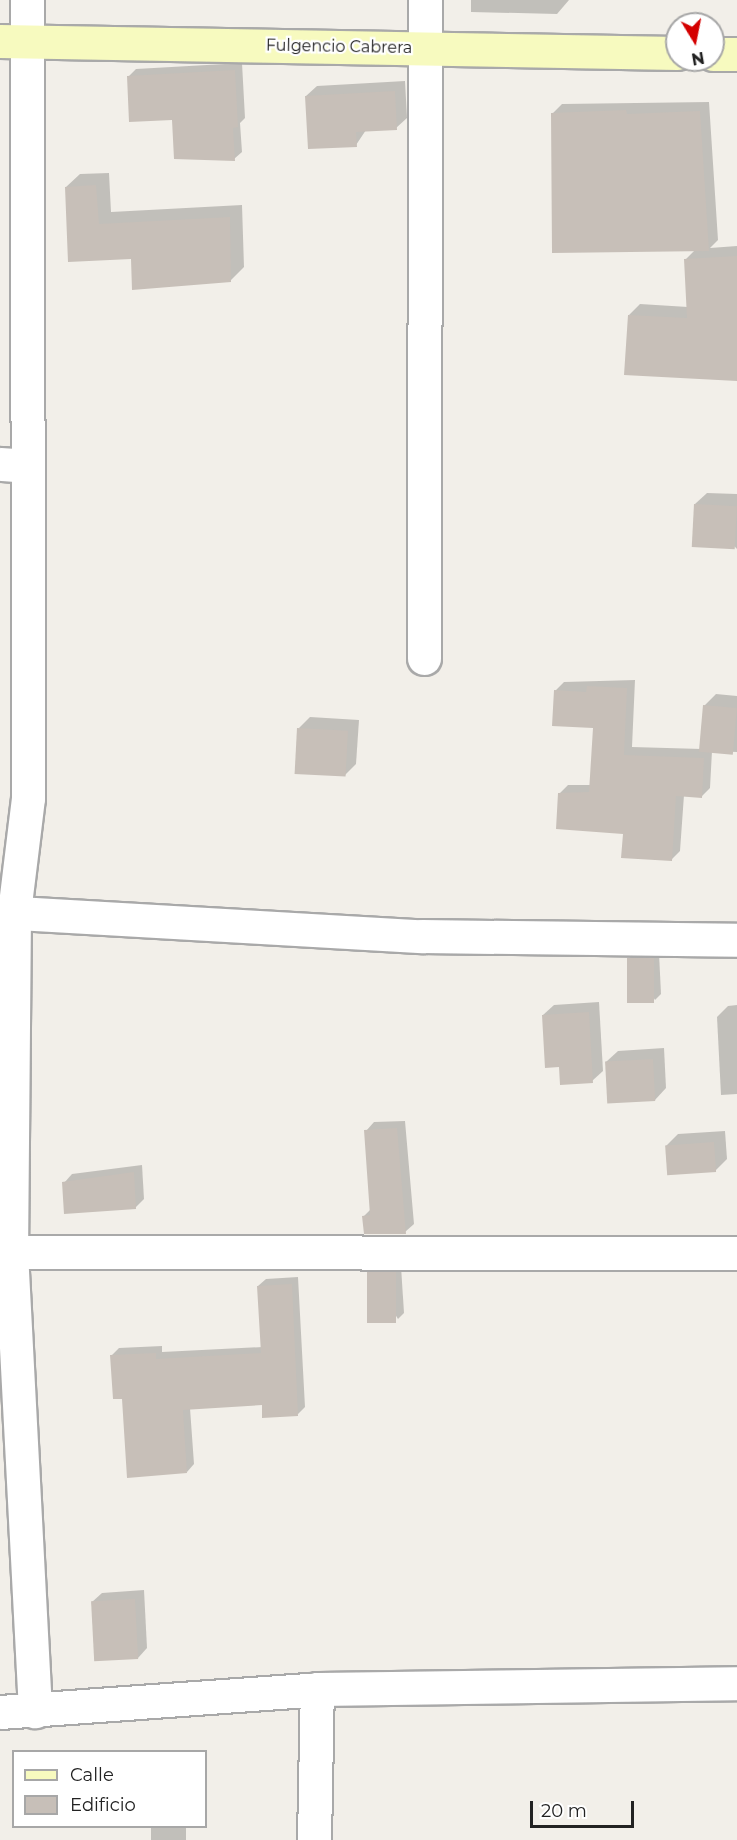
<!DOCTYPE html>
<style>
body{margin:0}
#map{position:relative;width:737px;height:1840px;overflow:hidden;background:#f2efe9;font-family:Montserrat,sans-serif}
div>[style]{position:absolute}
.shadow>*{inset:0;background:#0003;transform-origin:0 0}
.building>*{inset:0;background:#c7bfb8;transform-origin:0 0}
.roads{filter:drop-shadow(2px 0 #a9a9a9) drop-shadow(-2px 0 #a9a9a9) drop-shadow(0 2px #a9a9a9) drop-shadow(0 -2px #a9a9a9)}
.minor>*{height:33px;margin:-16.5px;padding:0 16.5px;transform-origin:16.5px;border-radius:16.5px;background:#fff}
.secondary>*{height:33px;margin:-16.5px;padding:0 16.5px;transform-origin:16.5px;border-radius:16.5px;background:#f7fabf}
span{translate:-50% -50%;white-space:nowrap;text-align:center;line-height:1.15;-webkit-text-stroke:4.5px #fff;paint-order:stroke}
.street-label{font-size:16px;color:#222}
.legend{position:absolute;left:12px;top:1750px;width:195px;height:78px;box-sizing:border-box;background:#fff;border:2px solid #a7a7a7;margin:0;padding:8px 10px;list-style:none;font-size:18px;color:#222}
.legend li{display:flex;align-items:center;gap:12px;height:30px}
.legend b{width:30px;border:2px solid #a7a7a7}
.north{position:absolute;left:665px;top:12px;width:60px;height:60px;box-sizing:border-box;background:#fff;border:2px solid #a7a7a7;border-radius:50%;rotate:170deg;font-size:16px;font-weight:700;line-height:24px;text-align:center;color:#222}
.north::after{content:'';display:block;margin:auto;width:21px;height:27px;background:#d40000;clip-path:polygon(50% 0,100% 100%,50% 72%,0 100%)}
.scale{position:absolute;left:530px;top:1801px;width:104px;height:27px;box-sizing:border-box;border:3px solid #222;border-top:0;padding-left:8px;font-size:18px;line-height:21px;white-space:nowrap;color:#222;-webkit-text-stroke:4px #fff;paint-order:stroke}
</style>
<div id="map">
<div class="shadow">
<div style="clip-path:polygon(471px 0,569px 0,557px 14px,471px 12px)"></div>
<div style="clip-path:polygon(242px 63px,245px 118px,240px 123px,242px 152px,234px 159px,174px 118px,129px 76px,136px 69px)"></div>
<div style="clip-path:polygon(405px 81px,407px 118px,396px 128px,366px 130px,356px 145px,306px 96px,317px 86px)"></div>
<div style="clip-path:polygon(709px 102px,718px 240px,710px 248px,737px 246px,737px 380px,629px 315px,640px 304px,688px 307px,686px 259px,695px 250px,553px 252px,552px 114px,562px 104px)"></div>
<div style="clip-path:polygon(109px 173px,111px 212px,242px 205px,244px 267px,231px 280px,132px 258px,69px 261px,66px 187px,80px 174px)"></div>
<div style="clip-path:polygon(707px 493px,737px 494px,737px 549px,695px 504px)"></div>
<div style="clip-path:polygon(635px 680px,632px 747px,702px 749px,704px 706px,716px 694px,737px 696px,737px 752px,712px 751px,710px 788px,701px 797px,684px 795px,680px 851px,671px 860px,559px 794px,568px 785px,591px 785px,595px 727px,555px 691px,564px 682px)"></div>
<div style="clip-path:polygon(310px 717px,359px 720px,356px 764px,344px 776px,299px 728px)"></div>
<div style="clip-path:polygon(634px 953px,659px 953px,661px 994px,655px 1000px,629px 959px)"></div>
<div style="clip-path:polygon(599px 1002px,603px 1071px,592px 1081px,560px 1066px,543px 1015px,554px 1005px)"></div>
<div style="clip-path:polygon(737px 1005px,737px 1094px,721px 1095px,717px 1017px,728px 1006px)"></div>
<div style="clip-path:polygon(664px 1048px,666px 1088px,655px 1100px,606px 1062px,618px 1051px)"></div>
<div style="clip-path:polygon(405px 1121px,414px 1224px,405px 1232px,364px 1216px,371px 1209px,366px 1131px,374px 1122px)"></div>
<div style="clip-path:polygon(725px 1131px,727px 1159px,715px 1171px,666px 1146px,678px 1134px)"></div>
<div style="clip-path:polygon(142px 1165px,144px 1199px,135px 1208px,64px 1183px,72px 1174px)"></div>
<div style="clip-path:polygon(374px 1266px,401px 1266px,404px 1313px,398px 1319px,369px 1272px)"></div>
<div style="clip-path:polygon(298px 1277px,305px 1407px,298px 1414px,263px 1404px,190px 1408px,194px 1464px,187px 1472px,123px 1397px,112px 1355px,119px 1348px,162px 1346px,162px 1352px,263px 1347px,258px 1286px,266px 1279px)"></div>
<div style="clip-path:polygon(144px 1590px,147px 1648px,138px 1658px,92px 1602px,102px 1593px)"></div>
<div style="left:151px;top:1826px;width:35px;height:14px"></div>
</div>
<div class="building">
<div style="clip-path:polygon(235px 70px,238px 127px,233px 128px,235px 161px,174px 159px,172px 120px,129px 122px,127px 76px)"></div>
<div style="clip-path:polygon(395px 91px,397px 130px,356px 132px,357px 147px,308px 149px,305px 96px)"></div>
<div style="clip-path:polygon(626px 110px,627px 114px,700px 111px,709px 251px,552px 253px,551px 113px)"></div>
<div style="clip-path:polygon(96px 185px,99px 224px,230px 217px,231px 282px,132px 290px,131px 259px,68px 262px,65px 187px)"></div>
<div style="clip-path:polygon(737px 256px,737px 381px,624px 375px,628px 315px,687px 318px,684px 259px)"></div>
<div style="left:694px;top:504px;width:43px;height:43px;rotate:3deg"></div>
<div style="clip-path:polygon(587px 686px,627px 688px,624px 755px,704px 758px,702px 798px,676px 796px,672px 861px,621px 858px,623px 834px,556px 829px,558px 793px,589px 792px,593px 728px,552px 726px,554px 690px,586px 692px)"></div>
<div style="left:703px;top:705px;width:34px;height:47px;rotate:5deg"></div>
<div style="left:297px;top:728px;width:51px;height:46px;rotate:3deg"></div>
<div style="left:627px;top:958px;width:27px;height:45px"></div>
<div style="clip-path:polygon(589px 1012px,593px 1083px,560px 1085px,559px 1067px,545px 1068px,542px 1015px)"></div>
<div style="left:653px;top:1059px;width:42px;height:48px;rotate:87deg"></div>
<div style="clip-path:polygon(397px 1128px,406px 1234px,364px 1234px,362px 1216px,370px 1215px,364px 1130px)"></div>
<div style="left:714px;top:1142px;width:30px;height:49px;rotate:86deg"></div>
<div style="clip-path:polygon(134px 1172px,136px 1209px,64px 1214px,62px 1182px)"></div>
<div style="left:367px;top:1271px;width:29px;height:52px"></div>
<div style="clip-path:polygon(292px 1284px,298px 1416px,262px 1418px,262px 1405px,183px 1410px,187px 1473px,127px 1478px,122px 1399px,113px 1399px,110px 1355px,156px 1353px,156px 1359px,261px 1353px,257px 1286px)"></div>
<div style="left:135px;top:1599px;width:60px;height:44px;rotate:87deg"></div>
</div>
<div class="roads">
<div class="minor">
<div style="left:27px;top:0;width:798px;rotate:89.93deg"></div>
<div style="left:28px;top:798px;width:115px;rotate:97deg"></div>
<div style="left:14px;top:912px;width:340px;rotate:90.5deg"></div>
<div style="left:11px;top:1252px;width:460px;rotate:87deg"></div>
<div style="left:0;top:464px;width:27px;rotate:4deg"></div>
<div style="left:424px;top:658px;width:658px;rotate:-89.91deg"></div>
<div style="left:0;top:912px;width:423px;rotate:3.3deg"></div>
<div style="left:422px;top:936px;width:315px;rotate:0.7deg"></div>
<div style="left:0;top:1252px;width:737px;rotate:0.08deg"></div>
<div style="left:0;top:1712px;width:318px;rotate:-4.1deg"></div>
<div style="left:317px;top:1689px;width:420px;rotate:-0.8deg"></div>
<div style="left:314px;top:1840px;width:151px;rotate:-88.9deg"></div>
</div>
<div class="secondary">
<div style="left:0;top:41px;width:677px;rotate:1.02deg"></div>
<div style="left:713px;top:54px;width:24px"></div>
</div>
</div>
<div class="street-label">
<span style="left:339px;top:47px;rotate:1deg">Fulgencio Cabrera</span>
</div>
<ul class="legend">
<li><b style="height:8px;background:#f7fabf"></b>Calle</li>
<li><b style="height:16px;background:#c7bfb8"></b>Edificio</li>
</ul>
<div class="north">N</div>
<div class="scale">20 m</div>
</div>
